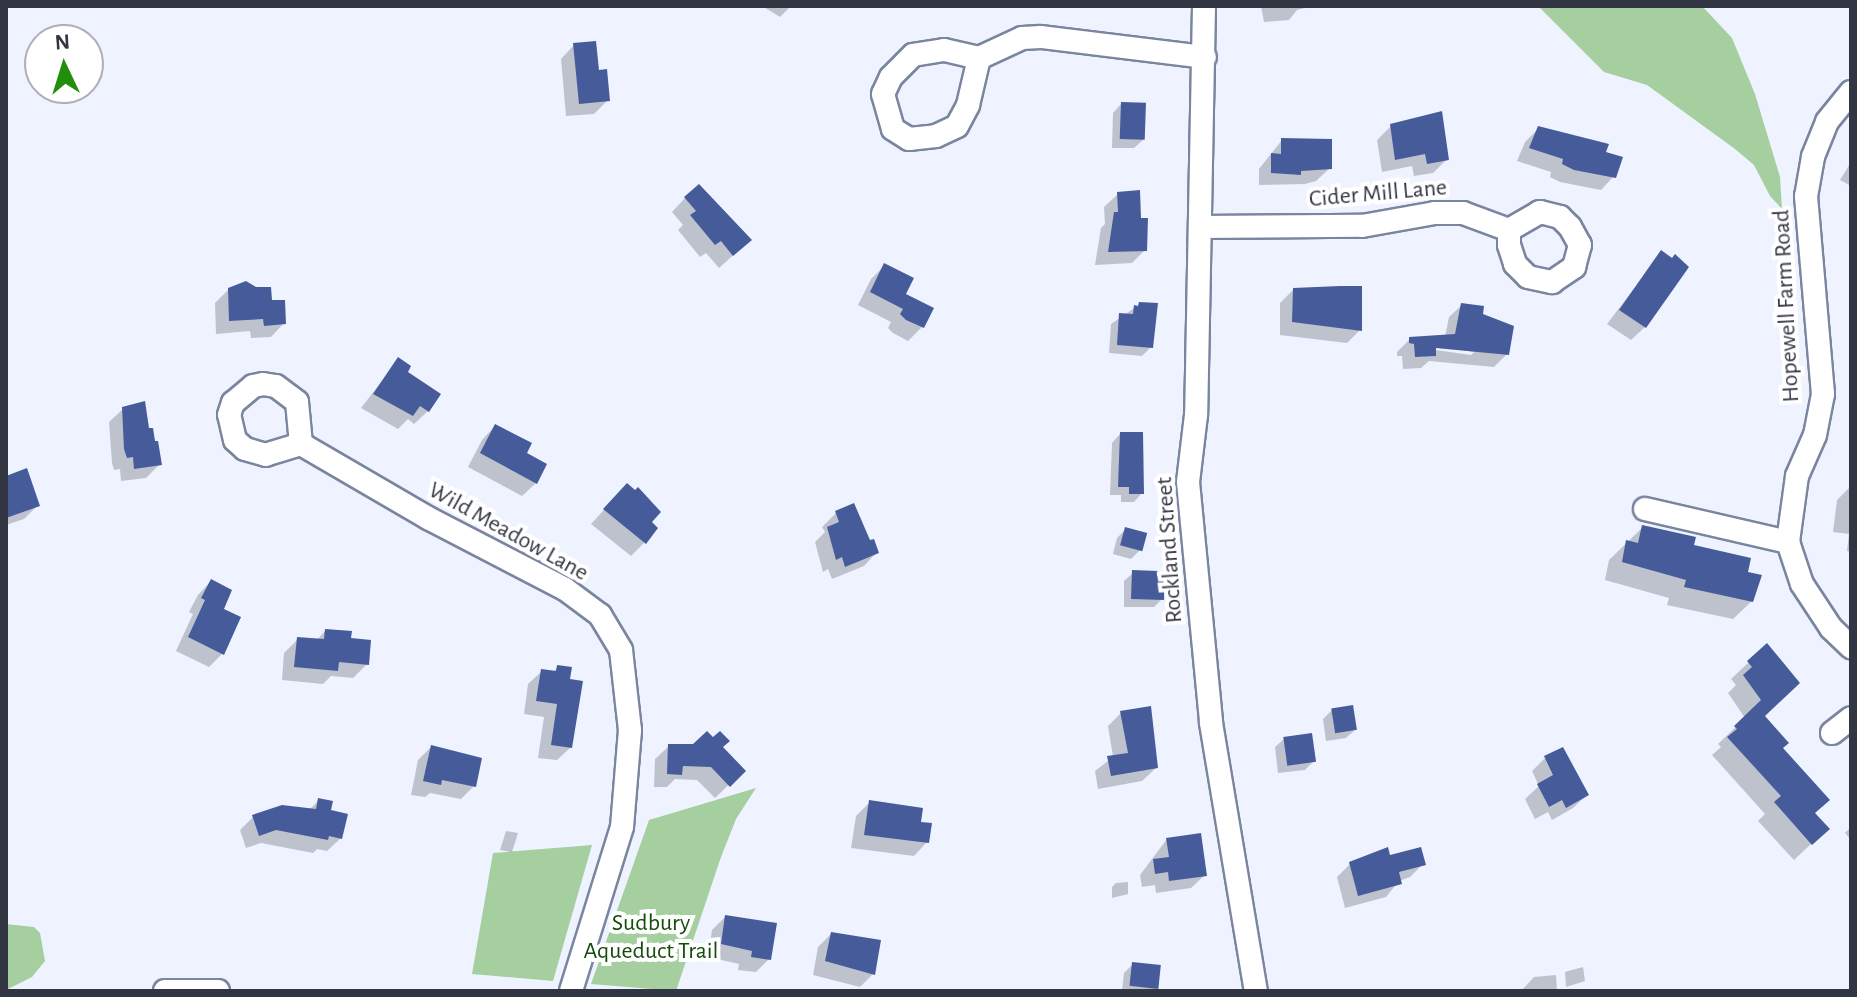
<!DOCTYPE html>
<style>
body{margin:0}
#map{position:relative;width:1857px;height:997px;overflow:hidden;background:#eef3ff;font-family:"Alegreya Sans",sans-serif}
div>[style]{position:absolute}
.green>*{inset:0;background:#a6cfa0}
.shadow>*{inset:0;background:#0003}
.building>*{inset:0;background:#465b9a;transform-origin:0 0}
.roads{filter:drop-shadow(2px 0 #7a859f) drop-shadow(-2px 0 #7a859f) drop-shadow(0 2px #7a859f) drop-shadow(0 -2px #7a859f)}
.minor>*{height:22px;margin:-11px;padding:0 11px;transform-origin:11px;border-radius:11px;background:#fff}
span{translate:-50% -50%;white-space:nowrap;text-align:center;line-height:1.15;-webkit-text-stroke:8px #fff;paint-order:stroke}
.street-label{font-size:24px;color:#323642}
.park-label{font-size:24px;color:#154b0c}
.frame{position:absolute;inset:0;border:8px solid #323642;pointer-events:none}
.north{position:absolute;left:24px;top:24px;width:80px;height:80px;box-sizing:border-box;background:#fff;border:2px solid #adafb3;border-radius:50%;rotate:356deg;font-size:22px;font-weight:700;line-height:32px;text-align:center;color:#323642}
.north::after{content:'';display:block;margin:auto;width:28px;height:36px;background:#238d0d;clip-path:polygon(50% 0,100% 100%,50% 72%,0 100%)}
</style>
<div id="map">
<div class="green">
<div style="clip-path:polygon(1538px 6px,1702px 6px,1732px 38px,1755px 94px,1780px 177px,1782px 209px,1770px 196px,1754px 165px,1735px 149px,1647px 85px,1604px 72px)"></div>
<div style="clip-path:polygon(756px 788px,736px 819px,721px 857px,676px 991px,591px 984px,649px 820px)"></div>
<div style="clip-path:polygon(592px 845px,553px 981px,472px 974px,493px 853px)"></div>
<div style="clip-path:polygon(6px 924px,34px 927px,40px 933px,45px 961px,32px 977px,6px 990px)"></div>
</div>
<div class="shadow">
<div style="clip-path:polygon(762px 6px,791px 6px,780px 17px)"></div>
<div style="clip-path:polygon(1261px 6px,1313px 6px,1297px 10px,1289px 20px,1264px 22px)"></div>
<div style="clip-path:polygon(574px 45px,597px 72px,608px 100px,594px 114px,566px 116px,561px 59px)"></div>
<div style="clip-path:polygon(1121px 104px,1143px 140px,1134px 148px,1112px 148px,1113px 113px)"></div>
<div style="clip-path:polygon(1391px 126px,1447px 159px,1433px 173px,1414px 176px,1412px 166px,1382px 172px,1377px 140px)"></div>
<div style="clip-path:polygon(1539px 128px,1604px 153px,1614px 176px,1601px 190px,1560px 182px,1550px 177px,1551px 172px,1517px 161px,1525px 142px)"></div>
<div style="clip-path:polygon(1282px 140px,1330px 168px,1316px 181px,1305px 184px,1259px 185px,1259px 169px)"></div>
<div style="clip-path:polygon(1851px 162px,1851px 186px,1840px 180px)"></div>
<div style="clip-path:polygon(1118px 194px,1140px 221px,1146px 220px,1145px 250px,1132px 263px,1095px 265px,1101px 228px,1105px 224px,1104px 207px)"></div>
<div style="clip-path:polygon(685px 198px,750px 240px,719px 268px,706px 253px,700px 257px,678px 230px,683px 225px,672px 212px)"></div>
<div style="clip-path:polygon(1661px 253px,1687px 265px,1645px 327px,1631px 340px,1607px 324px)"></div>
<div style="clip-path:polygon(884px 266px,903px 295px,931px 309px,922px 327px,908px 341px,893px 333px,888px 328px,891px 322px,858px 305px,871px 279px)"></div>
<div style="clip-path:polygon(229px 289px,270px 302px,284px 323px,271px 337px,251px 338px,250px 331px,216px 334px,215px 303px)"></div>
<div style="clip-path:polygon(1293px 290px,1360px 330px,1347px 343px,1280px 335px,1280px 303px)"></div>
<div style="clip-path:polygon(1140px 304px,1151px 347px,1142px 356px,1109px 353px,1111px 324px)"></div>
<div style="clip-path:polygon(evenodd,1462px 305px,1480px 316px,1507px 354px,1494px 367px,1429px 361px,1421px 368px,1403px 369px,1402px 356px,1397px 356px,1397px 352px,1410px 339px,1445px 337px,1449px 317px,1462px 305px,1430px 345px,1474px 352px,1471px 355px,1429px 349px,1430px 345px)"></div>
<div style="clip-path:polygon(398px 360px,428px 411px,414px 424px,408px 419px,398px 429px,361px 408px)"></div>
<div style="clip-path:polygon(123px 409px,148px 430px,160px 464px,146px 478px,121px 481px,120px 469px,114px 470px,112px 463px,109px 422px)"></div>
<div style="clip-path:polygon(495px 426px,524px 454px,536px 483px,522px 496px,468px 467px,482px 440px)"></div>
<div style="clip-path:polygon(1120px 434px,1142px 493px,1134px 502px,1121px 502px,1121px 495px,1110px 495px,1112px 443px)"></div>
<div style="clip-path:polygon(6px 478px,38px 505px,24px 519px,6px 525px)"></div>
<div style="clip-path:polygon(1851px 486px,1851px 552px,1847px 551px,1849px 534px,1833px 532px,1837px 500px)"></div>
<div style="clip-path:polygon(614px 499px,649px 522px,645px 542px,631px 556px,591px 524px)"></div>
<div style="clip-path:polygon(836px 513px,877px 552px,864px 566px,832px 579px,828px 569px,823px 572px,815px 542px,825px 532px,822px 527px)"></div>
<div style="clip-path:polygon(1643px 527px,1745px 574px,1752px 601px,1733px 619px,1667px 605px,1669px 598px,1605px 580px,1609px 560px)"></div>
<div style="clip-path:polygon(1126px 529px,1140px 550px,1131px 559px,1113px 554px,1117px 538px)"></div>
<div style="clip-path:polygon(1133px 573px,1155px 578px,1162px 599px,1154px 607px,1124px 607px,1124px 581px)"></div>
<div style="clip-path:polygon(211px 581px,221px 610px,222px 654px,209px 667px,176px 651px,193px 614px,189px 612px,198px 595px)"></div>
<div style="clip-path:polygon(325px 631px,349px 640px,367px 664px,353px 678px,331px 676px,323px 684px,282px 680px,284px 653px,298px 639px,316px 641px)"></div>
<div style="clip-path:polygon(1767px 645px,1763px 717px,1813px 814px,1827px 829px,1794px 860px,1758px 821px,1765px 814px,1712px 755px,1721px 747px,1718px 744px,1745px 718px,1728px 693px,1736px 685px,1731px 679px)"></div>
<div style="clip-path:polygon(558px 667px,571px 747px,557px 760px,538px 758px,544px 717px,524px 714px,528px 684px,542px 671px,552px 673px)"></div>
<div style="clip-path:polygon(1332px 710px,1355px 730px,1346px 738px,1326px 741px,1323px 719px)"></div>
<div style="clip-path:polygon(1121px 713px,1156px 768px,1142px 781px,1098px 789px,1095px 771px,1113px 757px,1108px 726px)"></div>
<div style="clip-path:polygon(1284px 739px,1314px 761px,1305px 770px,1278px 773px,1275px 747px)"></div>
<div style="clip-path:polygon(669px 746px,721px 747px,743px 771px,715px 798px,697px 780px,675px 779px,667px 787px,654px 787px,655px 759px)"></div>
<div style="clip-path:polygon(431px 747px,474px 786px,461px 799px,430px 793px,425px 797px,411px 795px,418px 760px)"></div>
<div style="clip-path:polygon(1546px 757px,1587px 795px,1573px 808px,1552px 820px,1548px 812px,1535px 819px,1525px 799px,1539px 786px,1532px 771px)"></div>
<div style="clip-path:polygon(319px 800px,329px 811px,341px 838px,327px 851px,317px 849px,313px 853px,261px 843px,246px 848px,240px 830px,253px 817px,309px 810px)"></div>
<div style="clip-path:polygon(870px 802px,919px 824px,927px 842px,914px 856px,851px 848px,856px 816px)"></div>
<div style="clip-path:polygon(1851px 827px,1851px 840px,1845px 833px)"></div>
<div style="clip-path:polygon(506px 831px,518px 833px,512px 852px,500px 850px)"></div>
<div style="clip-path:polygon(1167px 839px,1205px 875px,1191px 888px,1156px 893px,1155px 885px,1142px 887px,1140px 875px)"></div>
<div style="clip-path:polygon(1389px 857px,1423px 864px,1410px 877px,1399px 881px,1386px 897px,1345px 908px,1337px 877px,1350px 864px)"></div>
<div style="clip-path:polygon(1128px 882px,1128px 894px,1112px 898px,1112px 887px,1116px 883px)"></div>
<div style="clip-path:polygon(725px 917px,769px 959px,756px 972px,738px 970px,739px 964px,708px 957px,712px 930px)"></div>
<div style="clip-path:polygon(831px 934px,873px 974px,860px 987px,813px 975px,818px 947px)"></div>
<div style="clip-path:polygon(1133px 964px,1156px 988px,1154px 991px,1122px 991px,1124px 973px)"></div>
<div style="clip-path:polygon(1583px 967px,1585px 981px,1566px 987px,1565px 972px)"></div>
<div style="clip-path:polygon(1556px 975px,1557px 991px,1521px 991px,1534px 977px)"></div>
</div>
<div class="building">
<div style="clip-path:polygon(596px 41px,599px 70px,607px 69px,610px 101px,579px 104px,573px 43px)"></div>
<div style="left:1121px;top:102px;width:25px;height:37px;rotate:2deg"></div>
<div style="clip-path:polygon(1442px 111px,1449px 160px,1427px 164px,1425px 154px,1395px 160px,1390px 124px)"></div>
<div style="clip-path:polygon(1538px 126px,1609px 144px,1606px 152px,1623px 157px,1616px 178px,1574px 170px,1562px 164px,1563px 159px,1529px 148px)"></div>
<div style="clip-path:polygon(1281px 138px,1332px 139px,1332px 169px,1301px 171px,1301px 175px,1271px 173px,1271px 153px,1281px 154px)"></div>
<div style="clip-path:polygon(699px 184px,752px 240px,733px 256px,721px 241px,715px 245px,690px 215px,696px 211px,684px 197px)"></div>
<div style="clip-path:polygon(1140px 190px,1141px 218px,1148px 218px,1147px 251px,1108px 252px,1114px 212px,1118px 212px,1117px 192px)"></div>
<div style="clip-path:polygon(1661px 250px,1672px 258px,1675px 254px,1689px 267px,1646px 328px,1619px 310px)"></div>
<div style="clip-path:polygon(884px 263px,914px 278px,906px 294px,934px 308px,924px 328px,906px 320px,900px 314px,903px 309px,870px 292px)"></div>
<div style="clip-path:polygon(246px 281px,256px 287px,271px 287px,272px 300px,285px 300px,286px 324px,264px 326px,263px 319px,229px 321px,228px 288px)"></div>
<div style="clip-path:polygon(1340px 286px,1362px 286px,1362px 331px,1292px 322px,1293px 288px)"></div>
<div style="clip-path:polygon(1139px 302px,1158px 303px,1153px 348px,1117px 345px,1119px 313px,1133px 314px,1134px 305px,1138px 306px)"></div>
<div style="clip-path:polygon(1461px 303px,1484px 306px,1483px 314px,1514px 326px,1509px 355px,1436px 348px,1436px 356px,1415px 357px,1414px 344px,1409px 343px,1409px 337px,1455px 334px)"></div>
<div style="clip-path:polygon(398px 357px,411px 366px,408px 372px,441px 394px,429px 412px,420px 406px,413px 416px,373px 394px)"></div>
<div style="clip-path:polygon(145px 401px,149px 428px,153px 428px,155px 441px,158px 441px,162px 465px,134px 469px,133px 457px,127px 458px,124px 449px,122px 407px)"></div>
<div style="clip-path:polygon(495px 424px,532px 443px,527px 453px,547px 464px,537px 484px,480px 453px)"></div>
<div style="clip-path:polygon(1120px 432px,1143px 432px,1144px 494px,1129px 494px,1129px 487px,1118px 487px)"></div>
<div style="clip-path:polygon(27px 468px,40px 506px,6px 518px,6px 476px)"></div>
<div style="clip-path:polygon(627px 483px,635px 490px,638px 487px,661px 512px,652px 522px,658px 528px,646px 544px,603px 509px)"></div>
<div style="clip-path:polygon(854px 503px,870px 540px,874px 539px,879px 553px,845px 567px,842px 557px,836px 560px,827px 527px,839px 522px,835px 511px)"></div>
<div style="clip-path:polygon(1642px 525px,1696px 537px,1694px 545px,1751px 558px,1748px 572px,1762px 575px,1753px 602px,1684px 587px,1686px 580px,1622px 562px,1626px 540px,1638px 543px)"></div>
<div style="left:1125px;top:527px;width:23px;height:19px;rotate:15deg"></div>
<div style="clip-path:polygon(1132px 570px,1158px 571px,1157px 576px,1165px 576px,1164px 600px,1131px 599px)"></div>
<div style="clip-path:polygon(211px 579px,232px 590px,224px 609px,241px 617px,224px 655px,188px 637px,205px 600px,201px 598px)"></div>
<div style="clip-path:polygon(325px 629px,352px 631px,351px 638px,371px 640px,369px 665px,339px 662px,338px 671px,294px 667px,297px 637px,324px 639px)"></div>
<div style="clip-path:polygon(1767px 643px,1800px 683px,1765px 716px,1789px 743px,1783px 748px,1830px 800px,1815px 813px,1830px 829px,1812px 845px,1774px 802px,1781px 796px,1727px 737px,1737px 729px,1734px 726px,1761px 700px,1743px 675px,1752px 667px,1747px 661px)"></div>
<div style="clip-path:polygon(557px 665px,572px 667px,570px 679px,583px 681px,572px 748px,551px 745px,557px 704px,536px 701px,541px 669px,556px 671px)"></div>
<div style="left:1353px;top:705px;width:25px;height:22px;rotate:81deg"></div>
<div style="clip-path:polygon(1151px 706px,1158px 768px,1111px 776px,1107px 756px,1128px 753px,1120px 711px)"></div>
<div style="clip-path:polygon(707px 731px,713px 737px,720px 731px,730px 741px,723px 747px,746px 771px,730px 787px,711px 767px,683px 766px,682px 775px,667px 774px,668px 744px,693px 744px)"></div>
<div style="left:1312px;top:733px;width:29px;height:29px;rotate:82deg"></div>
<div style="clip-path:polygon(431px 745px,482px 758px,476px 787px,442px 780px,441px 785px,423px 781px)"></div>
<div style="clip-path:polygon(1563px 747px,1589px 795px,1566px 808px,1562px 800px,1549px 807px,1537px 784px,1553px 775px,1544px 756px)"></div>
<div style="clip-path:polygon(318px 798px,333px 801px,331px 810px,348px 814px,342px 839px,329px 836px,328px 840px,276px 830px,259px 836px,252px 815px,282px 805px,316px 809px)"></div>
<div style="clip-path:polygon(869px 800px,923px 808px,921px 822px,932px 823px,929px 843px,864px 835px)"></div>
<div style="clip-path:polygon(1201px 833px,1207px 876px,1169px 881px,1168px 872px,1155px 874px,1153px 859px,1169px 857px,1166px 838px)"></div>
<div style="clip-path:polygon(1388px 847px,1390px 855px,1421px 847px,1426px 865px,1399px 872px,1402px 884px,1358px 896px,1349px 862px)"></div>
<div style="clip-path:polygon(725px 915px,777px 923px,771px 960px,751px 957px,752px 951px,721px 944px)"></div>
<div style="clip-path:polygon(831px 932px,881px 940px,875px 975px,825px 961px)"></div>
<div style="left:1132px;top:962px;width:29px;height:24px;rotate:6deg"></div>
</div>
<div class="roads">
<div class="minor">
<div style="left:1204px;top:6px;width:409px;rotate:91.1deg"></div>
<div style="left:1196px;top:415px;width:67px;rotate:96.8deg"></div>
<div style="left:1188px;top:482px;width:242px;rotate:84.5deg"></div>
<div style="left:1211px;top:723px;width:272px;rotate:80.5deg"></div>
<div style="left:979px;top:58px;width:36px;rotate:-167deg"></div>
<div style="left:944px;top:50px;width:31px;rotate:171deg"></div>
<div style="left:913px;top:55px;width:31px;rotate:135deg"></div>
<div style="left:891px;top:77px;width:19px;rotate:115deg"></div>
<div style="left:883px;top:94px;width:36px;rotate:74deg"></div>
<div style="left:893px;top:129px;width:19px;rotate:32deg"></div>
<div style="left:909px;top:139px;width:27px;rotate:-6deg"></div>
<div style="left:936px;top:136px;width:23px;rotate:-25deg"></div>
<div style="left:957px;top:126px;width:24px;rotate:-62deg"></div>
<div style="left:968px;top:105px;width:48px;rotate:-76.8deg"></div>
<div style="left:979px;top:58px;width:47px;rotate:-24.9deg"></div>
<div style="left:1022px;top:38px;width:19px;rotate:-3deg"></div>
<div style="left:1041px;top:37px;width:165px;rotate:7deg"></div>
<div style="left:1851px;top:92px;width:38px;rotate:129deg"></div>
<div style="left:1827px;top:122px;width:38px;rotate:112deg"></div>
<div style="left:1813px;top:157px;width:40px;rotate:100deg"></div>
<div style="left:1806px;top:196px;width:199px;rotate:85.1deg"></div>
<div style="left:1823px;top:394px;width:42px;rotate:101deg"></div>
<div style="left:1815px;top:435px;width:45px;rotate:113.7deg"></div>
<div style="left:1797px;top:476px;width:67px;rotate:97.8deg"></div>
<div style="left:1788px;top:542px;width:44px;rotate:71.6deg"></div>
<div style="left:1802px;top:584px;width:53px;rotate:56.6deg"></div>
<div style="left:1831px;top:628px;width:28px;rotate:44deg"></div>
<div style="left:1200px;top:227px;width:162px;rotate:-0.4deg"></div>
<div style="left:1362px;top:226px;width:74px;rotate:-10.1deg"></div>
<div style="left:1435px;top:213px;width:28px"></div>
<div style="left:1463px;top:213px;width:49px;rotate:20.3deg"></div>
<div style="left:1509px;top:230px;width:15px;rotate:90deg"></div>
<div style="left:1509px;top:245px;width:20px;rotate:72deg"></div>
<div style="left:1515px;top:264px;width:18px;rotate:45deg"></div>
<div style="left:1528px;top:277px;width:25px;rotate:12deg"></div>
<div style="left:1552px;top:282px;width:27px;rotate:-34deg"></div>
<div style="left:1574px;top:267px;width:23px;rotate:-75deg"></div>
<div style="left:1580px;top:245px;width:21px;rotate:-119deg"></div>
<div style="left:1570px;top:227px;width:14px;rotate:-135deg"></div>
<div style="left:1560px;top:217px;width:21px;rotate:-166deg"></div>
<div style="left:1540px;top:212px;width:36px;rotate:150deg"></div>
<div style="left:263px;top:384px;width:13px;rotate:9deg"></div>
<div style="left:276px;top:386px;width:26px;rotate:37deg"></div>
<div style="left:297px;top:402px;width:42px;rotate:84.6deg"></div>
<div style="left:301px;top:444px;width:37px;rotate:163deg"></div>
<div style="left:266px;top:455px;width:22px;rotate:-164deg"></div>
<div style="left:245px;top:449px;width:13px;rotate:-138deg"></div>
<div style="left:235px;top:440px;width:26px;rotate:-103deg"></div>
<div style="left:229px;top:415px;width:13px;rotate:-72deg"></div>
<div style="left:233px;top:403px;width:26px;rotate:-40deg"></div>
<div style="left:253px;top:386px;width:10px;rotate:-11deg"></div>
<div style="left:301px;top:444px;width:147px;rotate:30.2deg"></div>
<div style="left:428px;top:518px;width:154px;rotate:27.4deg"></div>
<div style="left:565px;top:589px;width:44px;rotate:36.6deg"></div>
<div style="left:600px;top:615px;width:41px;rotate:59deg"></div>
<div style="left:621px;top:650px;width:81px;rotate:83.6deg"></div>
<div style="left:630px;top:730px;width:97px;rotate:94.7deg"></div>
<div style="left:622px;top:827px;width:172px;rotate:107.3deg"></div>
<div style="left:1645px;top:509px;width:147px;rotate:13deg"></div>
<div style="left:1832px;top:733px;width:24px;rotate:-38deg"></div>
<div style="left:165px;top:991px;width:53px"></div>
</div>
</div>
<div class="street-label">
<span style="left:1378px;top:194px;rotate:-5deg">Cider Mill Lane</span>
<span style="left:1787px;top:306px;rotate:-93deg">Hopewell Farm Road</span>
<span style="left:508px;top:532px;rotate:29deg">Wild Meadow Lane</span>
<span style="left:1170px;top:550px;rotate:-94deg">Rockland Street</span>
</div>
<div class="park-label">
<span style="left:651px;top:938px">Sudbury<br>Aqueduct Trail</span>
</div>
<div class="frame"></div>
<div class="north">N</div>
</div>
